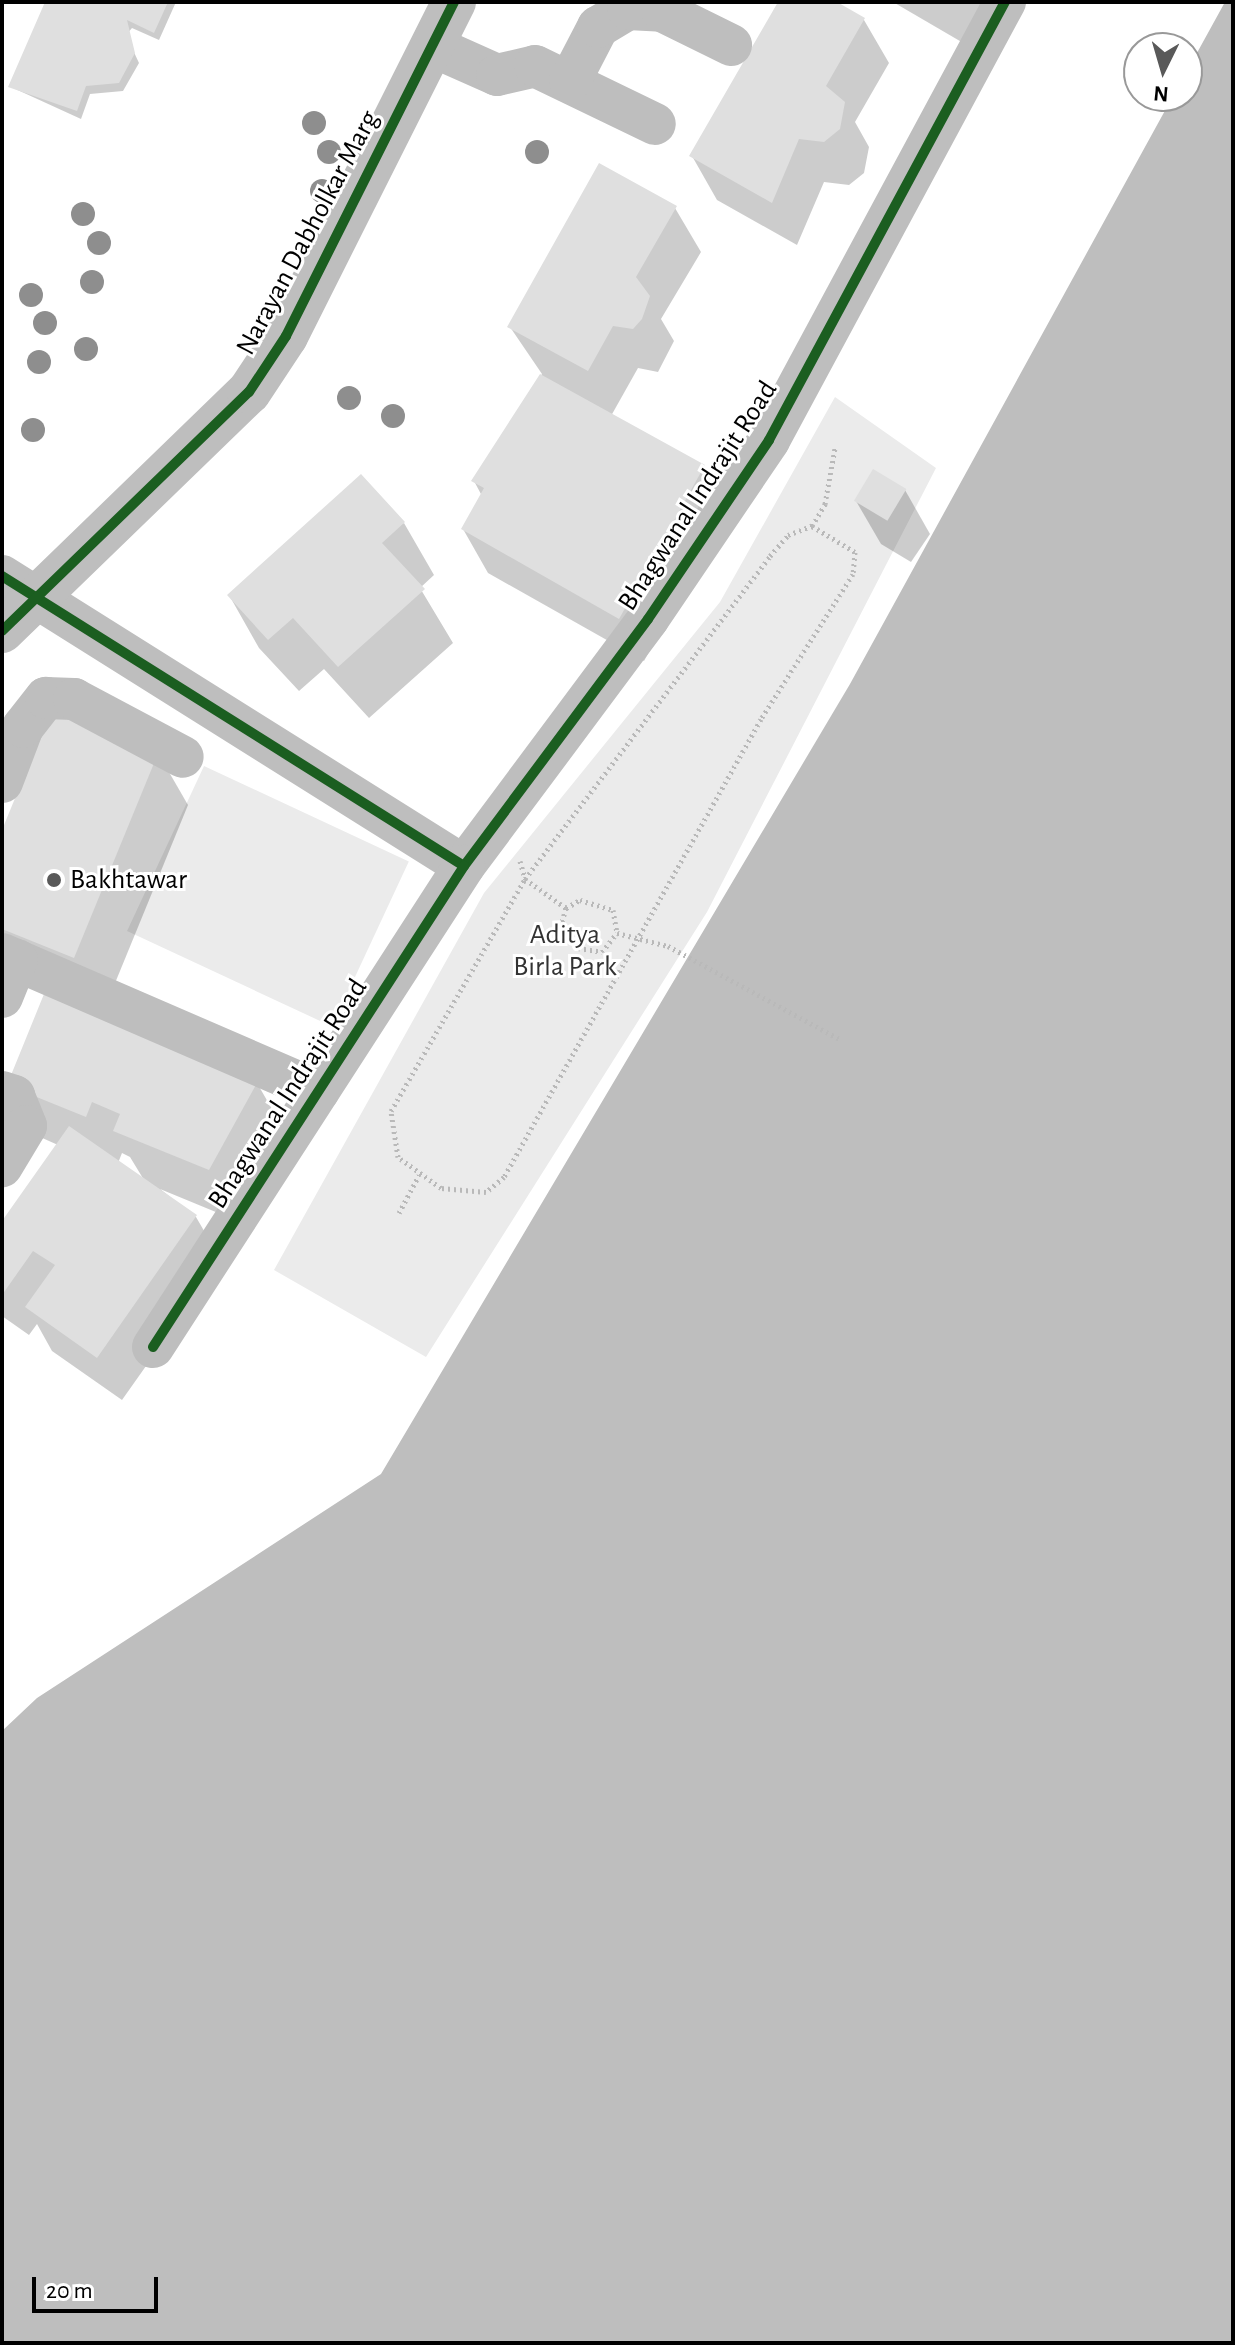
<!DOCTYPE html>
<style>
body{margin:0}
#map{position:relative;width:1235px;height:2345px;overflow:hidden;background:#fff;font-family:"Alegreya Sans",sans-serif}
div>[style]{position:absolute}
.green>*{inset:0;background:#ebebeb;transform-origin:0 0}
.water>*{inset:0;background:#bebebe}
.shadow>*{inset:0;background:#0003}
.building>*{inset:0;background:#dfdfdf;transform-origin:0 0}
.path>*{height:5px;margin-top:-2.5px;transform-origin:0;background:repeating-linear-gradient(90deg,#b9b9b9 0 2px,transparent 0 6px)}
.minor>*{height:42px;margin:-21px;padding:0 21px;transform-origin:21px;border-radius:21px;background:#bebebe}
.tertiary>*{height:44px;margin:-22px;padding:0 22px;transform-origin:22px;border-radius:22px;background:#bebebe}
.cycleway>*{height:10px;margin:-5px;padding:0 5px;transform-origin:5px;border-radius:5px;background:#1b5e20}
.trees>*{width:24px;height:24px;margin:-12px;border-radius:50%;background:#8e8e8e}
.dots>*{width:22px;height:22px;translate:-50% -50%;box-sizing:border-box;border:4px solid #fff;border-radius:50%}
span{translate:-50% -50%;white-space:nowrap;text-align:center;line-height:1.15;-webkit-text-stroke:6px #fff;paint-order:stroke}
.street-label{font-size:28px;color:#000}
.poi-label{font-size:28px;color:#000}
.left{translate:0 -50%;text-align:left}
.park-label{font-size:28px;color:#323232}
.frame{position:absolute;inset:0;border:4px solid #000;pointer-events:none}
.north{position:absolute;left:1123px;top:32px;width:80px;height:80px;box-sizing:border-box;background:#fff;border:2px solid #999;border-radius:50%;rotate:185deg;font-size:22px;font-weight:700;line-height:32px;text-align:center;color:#000}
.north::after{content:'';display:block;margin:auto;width:28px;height:36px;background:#595959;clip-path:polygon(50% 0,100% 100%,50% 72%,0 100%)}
.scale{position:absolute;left:32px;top:2277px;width:126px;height:36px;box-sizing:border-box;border:4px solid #000;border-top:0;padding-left:10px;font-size:24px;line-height:28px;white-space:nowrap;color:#000;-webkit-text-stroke:6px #fff;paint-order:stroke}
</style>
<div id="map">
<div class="green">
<div style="clip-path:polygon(835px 397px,936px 468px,707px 912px,426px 1357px,274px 1270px,484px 893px,720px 602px)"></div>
<div style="left:204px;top:766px;width:226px;height:182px;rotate:25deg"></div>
</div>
<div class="water">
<div style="clip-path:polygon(1225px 2px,1233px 2px,1233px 2343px,2px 2343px,2px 1731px,37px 1698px,381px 1474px,850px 684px,1173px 96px,1187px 96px,1187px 71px)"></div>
</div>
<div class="shadow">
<div style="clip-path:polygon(47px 2px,176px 2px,159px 40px,132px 28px,126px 35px,139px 63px,123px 91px,90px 94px,81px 119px,11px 87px)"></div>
<div style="clip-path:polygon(780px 2px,833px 2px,864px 20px,889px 63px,855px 122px,869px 147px,864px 173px,849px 185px,824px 182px,797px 245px,717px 200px,692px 156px)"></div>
<div style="clip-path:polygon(893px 2px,989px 2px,965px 44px)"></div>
<div style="clip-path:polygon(675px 208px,701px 252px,661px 319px,674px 341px,658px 372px,638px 368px,611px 416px,703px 467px,728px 510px,644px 661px,488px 573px,463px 529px,482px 496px,474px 481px,542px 374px,510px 327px)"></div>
<div style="clip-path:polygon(905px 490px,930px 534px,911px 562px,881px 544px,856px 501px)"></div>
<div style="clip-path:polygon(404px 523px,434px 575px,420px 588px,453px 643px,369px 718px,324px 669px,299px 691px,259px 648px,229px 595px)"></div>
<div style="clip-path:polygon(158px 753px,188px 805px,104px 1010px,2px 968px,2px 835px)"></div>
<div style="clip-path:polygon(evenodd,257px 1083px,287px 1135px,240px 1222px,160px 1189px,196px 1217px,221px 1260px,122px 1400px,52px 1351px,37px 1324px,29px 1335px,2px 1316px,2px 1225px,58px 1145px,40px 1137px,10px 1085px,257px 1083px,122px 1153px,130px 1157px,144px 1180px,118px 1163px,122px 1153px)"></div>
</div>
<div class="building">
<div style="clip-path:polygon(45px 2px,168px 2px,154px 33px,127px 20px,135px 53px,119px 83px,86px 86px,77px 111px,8px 87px)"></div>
<div style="clip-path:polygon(778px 2px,837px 2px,865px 18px,826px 86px,845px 102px,840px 129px,824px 142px,799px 139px,772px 203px,689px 156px)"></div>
<div style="clip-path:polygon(599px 163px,677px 206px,636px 277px,650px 296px,642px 319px,633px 329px,613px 326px,588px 371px,507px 327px)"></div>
<div style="clip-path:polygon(540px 374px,705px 465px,619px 619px,461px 529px,484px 488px,471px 481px)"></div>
<div style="left:873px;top:469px;width:39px;height:37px;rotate:31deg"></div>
<div style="clip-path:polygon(361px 474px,405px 522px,382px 543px,425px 589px,338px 667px,293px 618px,268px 640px,227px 595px)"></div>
<div style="clip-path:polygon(52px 708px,159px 751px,74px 958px,2px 929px,2px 830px)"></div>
<div style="clip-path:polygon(44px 994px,258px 1081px,209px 1170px,113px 1131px,120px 1114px,92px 1102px,86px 1117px,7px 1085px)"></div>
<div style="clip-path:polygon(69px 1126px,197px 1215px,97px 1358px,25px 1307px,55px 1265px,33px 1251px,2px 1295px,2px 1221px)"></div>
</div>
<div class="path">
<div style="left:812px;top:526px;width:50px;rotate:31.2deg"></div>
<div style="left:855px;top:552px;width:22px;rotate:95deg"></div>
<div style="left:853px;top:574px;width:172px;rotate:122.4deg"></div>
<div style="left:761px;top:719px;width:525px;rotate:119.3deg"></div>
<div style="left:504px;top:1177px;width:23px;rotate:140deg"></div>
<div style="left:486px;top:1192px;width:45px;rotate:-174.9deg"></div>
<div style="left:441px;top:1188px;width:53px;rotate:-144.2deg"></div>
<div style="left:398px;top:1157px;width:47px;rotate:-98.7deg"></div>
<div style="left:391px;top:1111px;width:268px;rotate:-60deg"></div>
<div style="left:525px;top:879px;width:405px;rotate:-52.8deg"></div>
<div style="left:770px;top:556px;width:28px;rotate:-49deg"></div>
<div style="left:788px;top:535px;width:26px;rotate:-21deg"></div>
<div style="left:812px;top:526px;width:26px;rotate:-59deg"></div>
<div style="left:825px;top:504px;width:57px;rotate:-79.9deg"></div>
<div style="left:520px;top:861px;width:19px;rotate:74deg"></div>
<div style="left:525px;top:879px;width:50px;rotate:35.3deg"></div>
<div style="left:566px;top:908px;width:16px;rotate:-30deg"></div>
<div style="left:580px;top:900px;width:34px;rotate:17deg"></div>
<div style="left:613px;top:910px;width:23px;rotate:80deg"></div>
<div style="left:617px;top:933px;width:53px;rotate:14.3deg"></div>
<div style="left:668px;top:946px;width:195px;rotate:28.5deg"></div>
<div style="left:566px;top:908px;width:15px;rotate:106deg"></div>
<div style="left:562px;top:922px;width:31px;rotate:58deg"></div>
<div style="left:578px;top:948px;width:24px;rotate:9deg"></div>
<div style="left:602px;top:952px;width:24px;rotate:-52deg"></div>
<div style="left:399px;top:1213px;width:43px;rotate:-62.2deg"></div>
</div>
<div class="minor">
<div style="left:432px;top:46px;width:71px;rotate:24deg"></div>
<div style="left:497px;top:75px;width:39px;rotate:-13deg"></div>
<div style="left:535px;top:66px;width:133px;rotate:25.8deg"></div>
<div style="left:570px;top:81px;width:61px;rotate:-62.6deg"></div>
<div style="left:598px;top:27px;width:35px;rotate:-31deg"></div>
<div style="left:628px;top:9px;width:34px;rotate:3deg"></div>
<div style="left:662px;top:11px;width:77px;rotate:26.2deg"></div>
<div style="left:2px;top:576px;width:545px;rotate:32.12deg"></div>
<div style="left:464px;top:866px;width:308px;rotate:-53.3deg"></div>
<div style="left:648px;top:619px;width:216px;rotate:-55.9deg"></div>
<div style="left:769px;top:440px;width:498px;rotate:-61.7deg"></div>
<div style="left:2px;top:782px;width:59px;rotate:-69.1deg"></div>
<div style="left:23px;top:727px;width:37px;rotate:-52deg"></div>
<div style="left:46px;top:698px;width:28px;rotate:2deg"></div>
<div style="left:74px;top:699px;width:123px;rotate:28deg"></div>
<div style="left:2px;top:954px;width:345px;rotate:23.4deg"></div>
<div style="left:2px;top:997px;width:40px;rotate:-68deg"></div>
<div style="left:2px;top:1092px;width:13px;rotate:18deg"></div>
<div style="left:14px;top:1096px;width:32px;rotate:68deg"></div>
<div style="left:26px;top:1126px;width:47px;rotate:121deg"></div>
<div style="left:153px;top:1347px;width:573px;rotate:-57.11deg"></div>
</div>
<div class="tertiary">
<div style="left:2px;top:631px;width:344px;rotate:-44.1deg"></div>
<div style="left:249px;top:392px;width:67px;rotate:-56.5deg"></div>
<div style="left:286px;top:336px;width:374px;rotate:-63.3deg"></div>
</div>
<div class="cycleway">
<div style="left:2px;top:576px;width:545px;rotate:32.12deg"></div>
<div style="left:464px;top:866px;width:308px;rotate:-53.3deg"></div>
<div style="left:648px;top:619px;width:216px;rotate:-55.9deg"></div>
<div style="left:769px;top:440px;width:498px;rotate:-61.7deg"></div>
<div style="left:2px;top:631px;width:344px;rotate:-44.1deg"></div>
<div style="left:249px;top:392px;width:67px;rotate:-56.5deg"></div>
<div style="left:286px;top:336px;width:374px;rotate:-63.3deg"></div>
<div style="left:153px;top:1347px;width:573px;rotate:-57.11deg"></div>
</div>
<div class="trees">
<div style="left:314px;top:123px"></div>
<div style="left:329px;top:152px"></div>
<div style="left:537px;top:152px"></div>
<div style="left:322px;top:191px"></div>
<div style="left:83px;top:214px"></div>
<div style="left:99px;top:243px"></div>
<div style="left:92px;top:282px"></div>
<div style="left:31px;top:295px"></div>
<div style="left:45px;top:323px"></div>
<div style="left:86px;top:349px"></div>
<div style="left:39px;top:362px"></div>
<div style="left:349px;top:398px"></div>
<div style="left:393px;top:416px"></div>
<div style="left:33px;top:430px"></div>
</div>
<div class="dots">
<div style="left:54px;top:880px;background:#595959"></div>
</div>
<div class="street-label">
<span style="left:308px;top:233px;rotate:-62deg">Narayan Dabholkar Marg</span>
<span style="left:698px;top:496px;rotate:-57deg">Bhagwanal Indrajit Road</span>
<span style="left:288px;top:1094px;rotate:-57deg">Bhagwanal Indrajit Road</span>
</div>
<div class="poi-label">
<span class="left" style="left:70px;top:880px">Bakhtawar</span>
</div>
<div class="park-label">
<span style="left:565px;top:951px">Aditya<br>Birla Park</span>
</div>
<div class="frame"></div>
<div class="north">N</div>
<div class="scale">20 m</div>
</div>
